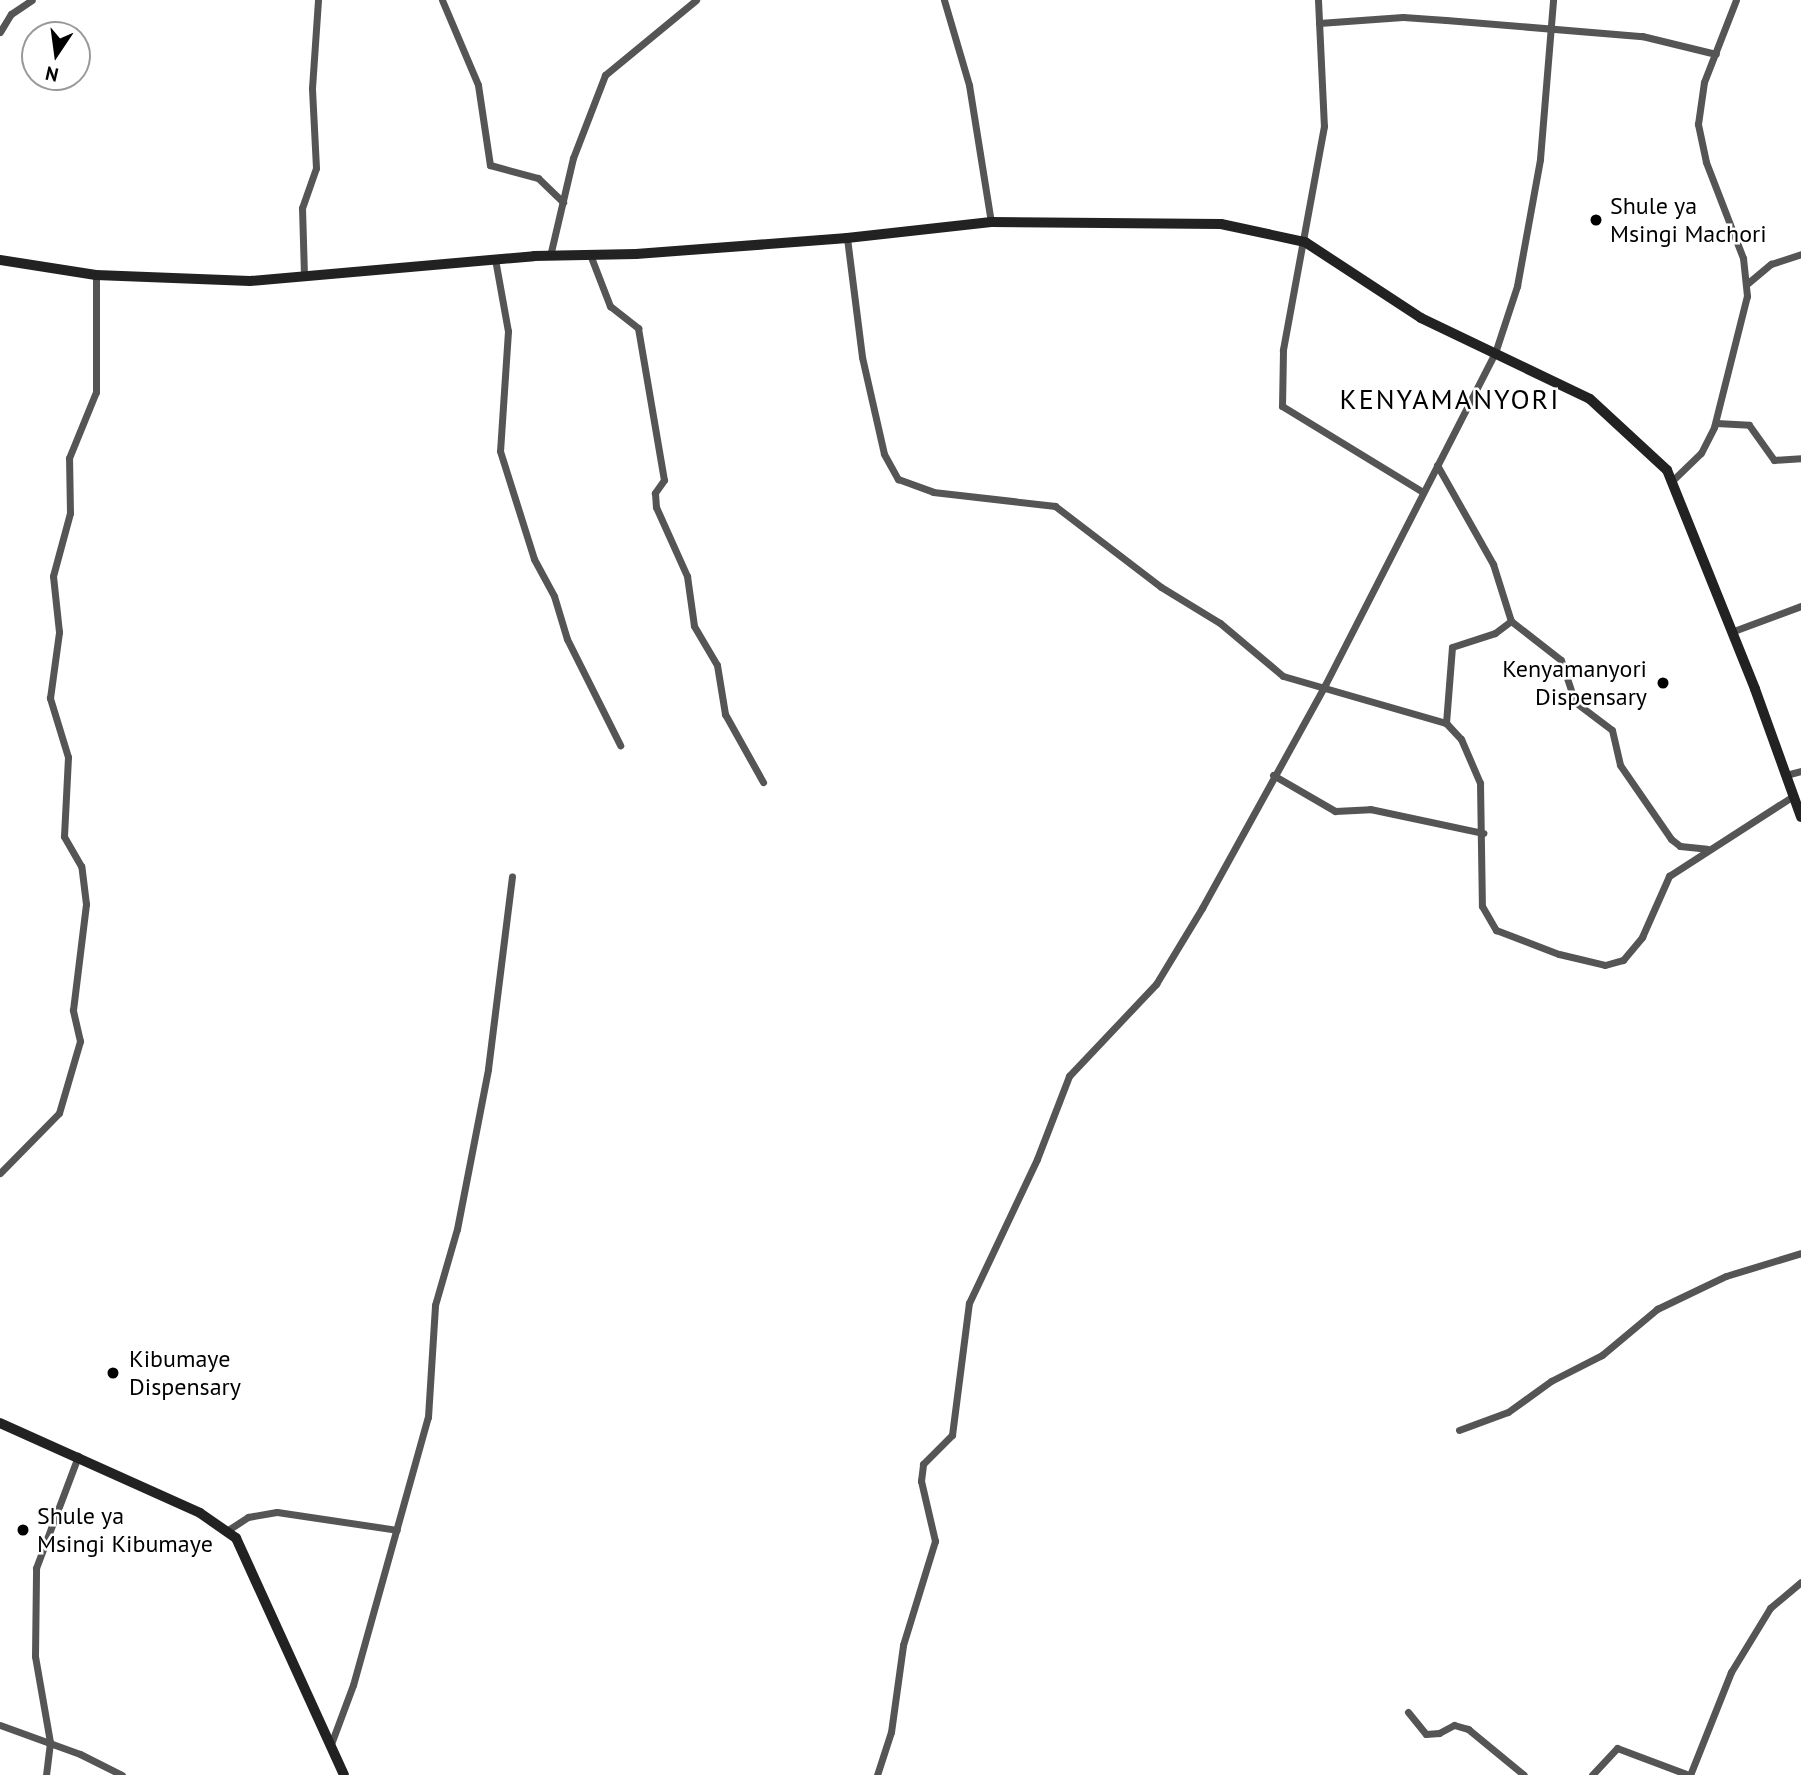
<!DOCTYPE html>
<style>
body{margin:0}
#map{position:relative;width:1801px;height:1775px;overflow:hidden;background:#fff;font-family:"PT Sans",sans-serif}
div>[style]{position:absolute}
.street>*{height:7px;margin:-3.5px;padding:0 3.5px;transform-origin:3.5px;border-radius:3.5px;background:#555}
.secondary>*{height:10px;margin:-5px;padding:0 5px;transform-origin:5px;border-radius:5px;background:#222}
.dots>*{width:19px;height:19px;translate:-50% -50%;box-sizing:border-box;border:4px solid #fff;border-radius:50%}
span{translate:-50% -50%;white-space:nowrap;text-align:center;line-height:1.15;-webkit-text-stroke:5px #fff;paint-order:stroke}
.poi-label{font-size:24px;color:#000}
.left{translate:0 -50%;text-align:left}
.right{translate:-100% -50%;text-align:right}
.quarter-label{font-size:28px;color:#000;letter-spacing:2px}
.north{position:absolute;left:21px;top:21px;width:70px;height:70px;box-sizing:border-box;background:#fff;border:2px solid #999;border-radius:50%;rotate:193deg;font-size:19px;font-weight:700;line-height:28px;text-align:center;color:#000}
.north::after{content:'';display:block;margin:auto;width:24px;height:32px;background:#000;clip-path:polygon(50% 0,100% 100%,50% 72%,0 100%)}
</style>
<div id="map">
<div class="street">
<div style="left:442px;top:0;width:92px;rotate:67deg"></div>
<div style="left:478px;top:85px;width:81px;rotate:81.5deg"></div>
<div style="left:490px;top:165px;width:50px;rotate:15.2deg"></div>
<div style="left:538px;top:178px;width:35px;rotate:44deg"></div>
<div style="left:944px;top:0;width:89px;rotate:73.6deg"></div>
<div style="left:969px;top:85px;width:139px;rotate:80.9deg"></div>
<div style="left:1318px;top:0;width:126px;rotate:87.3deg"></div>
<div style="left:1324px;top:126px;width:228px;rotate:100.4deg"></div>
<div style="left:1283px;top:350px;width:56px;rotate:91deg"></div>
<div style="left:1282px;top:406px;width:165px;rotate:31.4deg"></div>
<div style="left:1319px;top:23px;width:84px;rotate:-4.1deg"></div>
<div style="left:1403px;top:17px;width:43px;rotate:4deg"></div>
<div style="left:1446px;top:20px;width:197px;rotate:4.7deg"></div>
<div style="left:1642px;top:36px;width:76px;rotate:13.7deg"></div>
<div style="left:0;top:32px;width:21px;rotate:-59deg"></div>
<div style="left:11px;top:14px;width:25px;rotate:-34deg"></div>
<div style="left:847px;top:238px;width:120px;rotate:82.8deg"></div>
<div style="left:862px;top:357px;width:99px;rotate:77.2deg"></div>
<div style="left:884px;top:454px;width:29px;rotate:61deg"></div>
<div style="left:898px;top:479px;width:37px;rotate:20deg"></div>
<div style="left:933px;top:492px;width:123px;rotate:6.5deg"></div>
<div style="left:1055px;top:506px;width:133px;rotate:37.4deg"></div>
<div style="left:1161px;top:587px;width:69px;rotate:31.4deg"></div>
<div style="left:1220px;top:623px;width:82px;rotate:40.1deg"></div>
<div style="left:1283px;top:676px;width:170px;rotate:16.1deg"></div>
<div style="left:1446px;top:723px;width:22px;rotate:47deg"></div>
<div style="left:1461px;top:739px;width:48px;rotate:66.6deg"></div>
<div style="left:1480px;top:783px;width:123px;rotate:89.1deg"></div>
<div style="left:1482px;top:906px;width:28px;rotate:60deg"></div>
<div style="left:1496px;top:930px;width:67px;rotate:20.9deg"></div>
<div style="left:1559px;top:954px;width:47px;rotate:13.4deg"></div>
<div style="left:1605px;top:965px;width:19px;rotate:-16deg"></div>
<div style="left:1623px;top:960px;width:30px;rotate:-50deg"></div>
<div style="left:1642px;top:937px;width:67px;rotate:-66.1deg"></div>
<div style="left:1669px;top:876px;width:148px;rotate:-32.8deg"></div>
<div style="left:550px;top:256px;width:101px;rotate:-76.8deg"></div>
<div style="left:573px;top:158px;width:89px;rotate:-68.9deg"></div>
<div style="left:605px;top:75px;width:118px;rotate:-39.5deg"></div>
<div style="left:591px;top:257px;width:53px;rotate:68.8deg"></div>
<div style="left:610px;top:306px;width:36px;rotate:38deg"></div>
<div style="left:638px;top:328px;width:154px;rotate:80.3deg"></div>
<div style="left:664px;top:480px;width:16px;rotate:125deg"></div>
<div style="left:655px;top:493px;width:14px;rotate:86deg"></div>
<div style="left:656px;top:507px;width:76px;rotate:65.8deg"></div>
<div style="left:687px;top:576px;width:50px;rotate:82deg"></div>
<div style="left:694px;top:626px;width:45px;rotate:59.5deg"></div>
<div style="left:717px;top:665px;width:50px;rotate:80.7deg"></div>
<div style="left:725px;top:714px;width:78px;rotate:60.8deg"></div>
<div style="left:495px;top:259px;width:73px;rotate:79.8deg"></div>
<div style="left:508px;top:331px;width:120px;rotate:93.8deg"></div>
<div style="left:500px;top:451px;width:113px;rotate:72.5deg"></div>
<div style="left:534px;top:559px;width:42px;rotate:61.6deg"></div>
<div style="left:554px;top:596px;width:45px;rotate:73.2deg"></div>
<div style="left:567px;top:639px;width:119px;rotate:63.4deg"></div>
<div style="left:304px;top:275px;width:67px;rotate:-91.7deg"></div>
<div style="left:302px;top:208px;width:42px;rotate:-70.7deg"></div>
<div style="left:316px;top:168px;width:80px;rotate:-92.9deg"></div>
<div style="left:312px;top:88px;width:88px;rotate:-86.1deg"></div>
<div style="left:1748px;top:283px;width:30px;rotate:-40deg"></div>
<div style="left:1771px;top:264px;width:32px;rotate:-18deg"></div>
<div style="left:1716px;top:423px;width:33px;rotate:3deg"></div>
<div style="left:1749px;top:425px;width:43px;rotate:54.5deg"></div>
<div style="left:1774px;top:460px;width:27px;rotate:-4deg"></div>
<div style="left:1437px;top:465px;width:114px;rotate:60.5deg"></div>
<div style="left:1493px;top:564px;width:60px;rotate:72.5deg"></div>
<div style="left:1511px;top:621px;width:63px;rotate:38deg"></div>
<div style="left:1561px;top:660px;width:44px;rotate:71.6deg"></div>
<div style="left:1575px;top:702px;width:46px;rotate:37.1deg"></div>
<div style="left:1612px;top:730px;width:36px;rotate:77deg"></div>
<div style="left:1620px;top:765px;width:90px;rotate:55.4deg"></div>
<div style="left:1671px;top:839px;width:11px;rotate:38deg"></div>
<div style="left:1680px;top:846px;width:27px;rotate:6deg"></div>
<div style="left:1674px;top:479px;width:37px;rotate:-44deg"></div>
<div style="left:1701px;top:453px;width:29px;rotate:-63deg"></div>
<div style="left:1714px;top:427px;width:135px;rotate:-75.9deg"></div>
<div style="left:1747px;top:296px;width:38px;rotate:-96deg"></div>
<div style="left:1743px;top:258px;width:103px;rotate:-111.1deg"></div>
<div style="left:1706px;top:162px;width:39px;rotate:-102deg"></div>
<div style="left:1698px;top:124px;width:42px;rotate:-81.9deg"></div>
<div style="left:1704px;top:82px;width:88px;rotate:-68.7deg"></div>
<div style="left:1731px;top:632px;width:75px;rotate:-20.4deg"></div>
<div style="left:1446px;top:723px;width:76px;rotate:-85.5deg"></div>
<div style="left:1452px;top:647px;width:45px;rotate:-18deg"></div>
<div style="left:1495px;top:633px;width:20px;rotate:-37deg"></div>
<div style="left:1273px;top:775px;width:72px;rotate:30.1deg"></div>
<div style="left:1335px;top:811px;width:35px;rotate:-3deg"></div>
<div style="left:1370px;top:809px;width:116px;rotate:12deg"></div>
<div style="left:1786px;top:775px;width:16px;rotate:-15deg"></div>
<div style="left:0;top:1173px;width:84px;rotate:-45.5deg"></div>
<div style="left:59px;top:1113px;width:75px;rotate:-73.7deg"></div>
<div style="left:80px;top:1041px;width:32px;rotate:-103deg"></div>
<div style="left:73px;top:1010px;width:107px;rotate:-83deg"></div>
<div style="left:86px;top:904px;width:38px;rotate:-97deg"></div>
<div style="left:81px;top:866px;width:34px;rotate:-120deg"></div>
<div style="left:64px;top:836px;width:79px;rotate:-87.1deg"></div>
<div style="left:68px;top:757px;width:62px;rotate:-107deg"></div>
<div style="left:50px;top:698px;width:67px;rotate:-82.2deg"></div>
<div style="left:59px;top:632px;width:56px;rotate:-96.1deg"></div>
<div style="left:53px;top:576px;width:65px;rotate:-74.9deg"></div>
<div style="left:70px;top:513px;width:55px;rotate:-91deg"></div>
<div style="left:69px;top:458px;width:71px;rotate:-67.8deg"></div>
<div style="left:96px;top:392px;width:117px;rotate:-90deg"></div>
<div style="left:1459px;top:1430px;width:52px;rotate:-20.2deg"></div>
<div style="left:1508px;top:1412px;width:53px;rotate:-35.8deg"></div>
<div style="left:1551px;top:1381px;width:57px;rotate:-27deg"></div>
<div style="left:1602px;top:1355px;width:72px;rotate:-39.9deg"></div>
<div style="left:1657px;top:1309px;width:76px;rotate:-25.6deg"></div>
<div style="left:1726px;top:1276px;width:78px;rotate:-17deg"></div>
<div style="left:228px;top:1530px;width:24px;rotate:-33deg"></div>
<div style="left:248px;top:1517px;width:29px;rotate:-10deg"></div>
<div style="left:277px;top:1512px;width:121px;rotate:8.5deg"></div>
<div style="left:1408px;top:1712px;width:28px;rotate:51deg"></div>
<div style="left:1426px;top:1734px;width:13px;rotate:-4deg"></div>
<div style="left:1439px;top:1733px;width:17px;rotate:-28deg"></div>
<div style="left:1454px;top:1725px;width:15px;rotate:16deg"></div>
<div style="left:1468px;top:1729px;width:72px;rotate:39.4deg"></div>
<div style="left:0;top:1725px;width:85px;rotate:19.9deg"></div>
<div style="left:80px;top:1754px;width:47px;rotate:26.6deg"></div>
<div style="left:331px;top:1744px;width:63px;rotate:-69.6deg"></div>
<div style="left:353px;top:1685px;width:278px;rotate:-74.4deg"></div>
<div style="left:428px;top:1417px;width:112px;rotate:-86.4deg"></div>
<div style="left:435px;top:1305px;width:79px;rotate:-73.9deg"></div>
<div style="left:457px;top:1229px;width:163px;rotate:-79deg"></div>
<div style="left:488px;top:1069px;width:194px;rotate:-82.9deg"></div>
<div style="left:46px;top:1775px;width:33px;rotate:-83deg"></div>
<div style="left:50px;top:1742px;width:87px;rotate:-99.9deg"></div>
<div style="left:35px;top:1656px;width:88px;rotate:-89.3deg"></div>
<div style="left:36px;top:1568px;width:120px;rotate:-69.4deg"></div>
<div style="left:877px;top:1775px;width:45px;rotate:-72deg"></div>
<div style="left:891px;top:1732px;width:88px;rotate:-82.1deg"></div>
<div style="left:903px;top:1645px;width:109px;rotate:-72.9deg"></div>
<div style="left:935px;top:1541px;width:62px;rotate:-103.1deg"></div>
<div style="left:921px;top:1481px;width:17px;rotate:-83deg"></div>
<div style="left:923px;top:1464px;width:41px;rotate:-45deg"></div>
<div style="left:952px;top:1435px;width:133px;rotate:-82.7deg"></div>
<div style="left:969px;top:1303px;width:159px;rotate:-64.7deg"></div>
<div style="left:1037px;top:1159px;width:89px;rotate:-68.9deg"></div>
<div style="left:1069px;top:1076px;width:127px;rotate:-46.6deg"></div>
<div style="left:1156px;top:984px;width:89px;rotate:-58.8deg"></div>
<div style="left:1202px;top:908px;width:255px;rotate:-61.1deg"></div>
<div style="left:1325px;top:685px;width:373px;rotate:-62.9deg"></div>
<div style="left:1495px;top:353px;width:71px;rotate:-71.8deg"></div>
<div style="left:1517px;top:286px;width:129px;rotate:-79.7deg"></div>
<div style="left:1540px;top:159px;width:160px;rotate:-85.3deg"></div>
<div style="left:1592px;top:1775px;width:37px;rotate:-47deg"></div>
<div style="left:1617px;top:1748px;width:77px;rotate:20.6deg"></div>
<div style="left:1690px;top:1775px;width:111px;rotate:-68.3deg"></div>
<div style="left:1731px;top:1672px;width:75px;rotate:-58.6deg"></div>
<div style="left:1770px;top:1608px;width:40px;rotate:-40deg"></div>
</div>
<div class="secondary">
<div style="left:0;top:260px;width:97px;rotate:8.9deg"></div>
<div style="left:96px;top:275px;width:154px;rotate:2.2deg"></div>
<div style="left:250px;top:281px;width:285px;rotate:-5deg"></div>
<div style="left:534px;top:256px;width:102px;rotate:-1.1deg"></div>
<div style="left:636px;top:254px;width:212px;rotate:-4.3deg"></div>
<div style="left:847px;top:238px;width:145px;rotate:-6.3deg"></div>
<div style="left:991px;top:222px;width:230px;rotate:0.5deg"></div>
<div style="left:1221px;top:224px;width:86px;rotate:12.1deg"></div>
<div style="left:1305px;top:242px;width:139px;rotate:33.2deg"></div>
<div style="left:1421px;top:318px;width:187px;rotate:25.6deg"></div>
<div style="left:1590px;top:399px;width:105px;rotate:42.7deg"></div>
<div style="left:1667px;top:470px;width:236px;rotate:68.1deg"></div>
<div style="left:1755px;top:689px;width:136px;rotate:70.2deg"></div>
<div style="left:0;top:1423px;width:219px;rotate:24.2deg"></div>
<div style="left:200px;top:1513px;width:44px;rotate:34.8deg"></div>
<div style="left:236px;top:1538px;width:260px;rotate:65.5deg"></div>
</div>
<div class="dots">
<div style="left:1596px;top:220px;background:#000"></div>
<div style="left:1663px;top:683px;background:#000"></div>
<div style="left:113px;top:1373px;background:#000"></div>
<div style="left:23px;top:1530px;background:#000"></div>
</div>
<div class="poi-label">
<span class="left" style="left:1610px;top:220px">Shule ya<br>Msingi Machori</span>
<span class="right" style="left:1647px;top:683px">Kenyamanyori<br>Dispensary</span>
<span class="left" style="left:129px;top:1373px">Kibumaye<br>Dispensary</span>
<span class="left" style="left:37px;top:1530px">Shule ya<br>Msingi Kibumaye</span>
</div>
<div class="quarter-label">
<span style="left:1450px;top:399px">KENYAMANYORI</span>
</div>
<div class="north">N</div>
</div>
